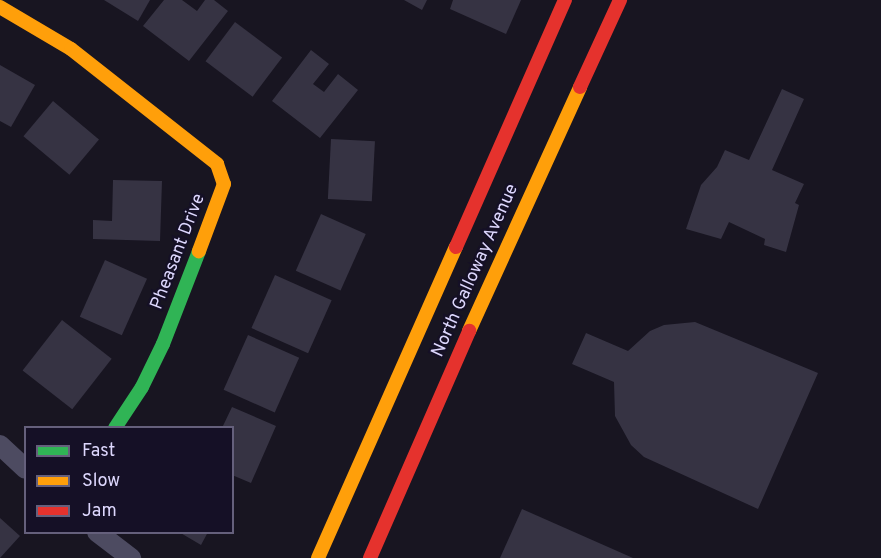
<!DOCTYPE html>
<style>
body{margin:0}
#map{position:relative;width:881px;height:558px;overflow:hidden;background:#181521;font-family:Overpass,sans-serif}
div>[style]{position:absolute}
.building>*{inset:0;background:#363343;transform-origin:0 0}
.street>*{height:20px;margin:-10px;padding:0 10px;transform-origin:10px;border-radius:10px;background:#4d4b61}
.fast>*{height:14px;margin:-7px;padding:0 7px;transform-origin:7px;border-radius:7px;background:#30b455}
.slow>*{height:14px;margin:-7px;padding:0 7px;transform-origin:7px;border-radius:7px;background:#ff9f0a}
.jam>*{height:14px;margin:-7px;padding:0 7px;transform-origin:7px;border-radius:7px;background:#e5322d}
span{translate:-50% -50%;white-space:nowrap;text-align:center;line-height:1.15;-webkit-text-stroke:4.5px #151026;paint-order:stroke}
.street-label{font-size:18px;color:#ddd7fd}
.legend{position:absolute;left:24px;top:426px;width:210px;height:108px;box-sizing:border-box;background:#151026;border:2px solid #65607c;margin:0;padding:8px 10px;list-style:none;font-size:18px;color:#ddd7fd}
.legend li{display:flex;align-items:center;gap:12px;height:30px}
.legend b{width:30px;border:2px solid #65607c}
</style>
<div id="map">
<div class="building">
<div style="clip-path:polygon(104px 0,150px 0,138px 21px)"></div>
<div style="clip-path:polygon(164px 0,182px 0,197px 11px,205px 0,214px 0,228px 11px,189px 61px,143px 26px)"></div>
<div style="clip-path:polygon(404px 0,427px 0,422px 10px)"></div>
<div style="clip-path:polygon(453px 0,521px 0,506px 34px,450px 9px)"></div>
<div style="left:235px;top:22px;width:59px;height:49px;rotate:37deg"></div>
<div style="clip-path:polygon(311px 50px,329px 64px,313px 84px,324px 92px,338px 74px,358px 90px,320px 138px,272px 101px)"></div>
<div style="clip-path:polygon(0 65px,35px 85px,11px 127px,0 121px)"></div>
<div style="clip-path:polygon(782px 89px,804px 99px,772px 170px,804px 184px,795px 203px,799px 205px,786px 252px,764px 245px,765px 239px,729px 222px,721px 239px,686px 229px,701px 185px,717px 167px,725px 150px,749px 160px)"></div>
<div style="left:53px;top:101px;width:60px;height:46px;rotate:40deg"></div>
<div style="left:331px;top:139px;width:44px;height:60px;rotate:3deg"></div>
<div style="clip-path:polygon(113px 180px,162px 181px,160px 241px,93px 239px,93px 220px,112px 221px)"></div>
<div style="left:321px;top:214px;width:49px;height:62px;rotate:24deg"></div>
<div style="left:105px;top:260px;width:46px;height:62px;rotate:24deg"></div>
<div style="left:275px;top:275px;width:62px;height:58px;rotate:24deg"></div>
<div style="left:62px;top:320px;width:63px;height:64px;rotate:38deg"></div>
<div style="clip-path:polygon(695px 322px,818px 373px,758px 509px,644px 457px,631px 445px,615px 416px,614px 382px,572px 364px,586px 333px,628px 351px,650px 331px,664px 325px)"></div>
<div style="left:248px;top:335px;width:56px;height:60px;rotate:24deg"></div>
<div style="clip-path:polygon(232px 407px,276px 426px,251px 483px,232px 475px,232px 428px,222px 428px)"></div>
<div style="clip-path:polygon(522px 509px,633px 558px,500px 558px)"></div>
<div style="clip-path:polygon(0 518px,20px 536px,0 558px)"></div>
<div style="clip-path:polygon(179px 532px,208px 532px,201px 545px)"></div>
</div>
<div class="street">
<div style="left:0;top:445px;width:35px;rotate:43deg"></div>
<div style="left:97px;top:532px;width:43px;rotate:37.4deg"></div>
</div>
<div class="fast">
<div style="left:115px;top:428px;width:49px;rotate:-56.6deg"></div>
<div style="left:142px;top:387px;width:48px;rotate:-64deg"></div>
<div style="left:163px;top:344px;width:100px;rotate:-68.8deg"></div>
</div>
<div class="slow">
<div style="left:0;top:7px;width:82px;rotate:30.6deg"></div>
<div style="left:71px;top:49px;width:186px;rotate:38.2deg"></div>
<div style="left:217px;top:164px;width:21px;rotate:71deg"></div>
<div style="left:224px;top:184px;width:72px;rotate:110.5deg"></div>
<div style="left:469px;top:331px;width:268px;rotate:-65.5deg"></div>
<div style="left:318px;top:558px;width:340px;rotate:-66.1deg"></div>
</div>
<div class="jam">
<div style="left:580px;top:87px;width:96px;rotate:-65.3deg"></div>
<div style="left:456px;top:247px;width:270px;rotate:-66.2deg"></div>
<div style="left:370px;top:558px;width:248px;rotate:-66.4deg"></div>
</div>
<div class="street-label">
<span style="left:179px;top:252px;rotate:-69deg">Pheasant Drive</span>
<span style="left:476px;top:271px;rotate:-66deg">North Galloway Avenue</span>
</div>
<ul class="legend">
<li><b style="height:8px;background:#30b455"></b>Fast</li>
<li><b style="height:8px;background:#ff9f0a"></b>Slow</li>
<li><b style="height:8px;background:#e5322d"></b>Jam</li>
</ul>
</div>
